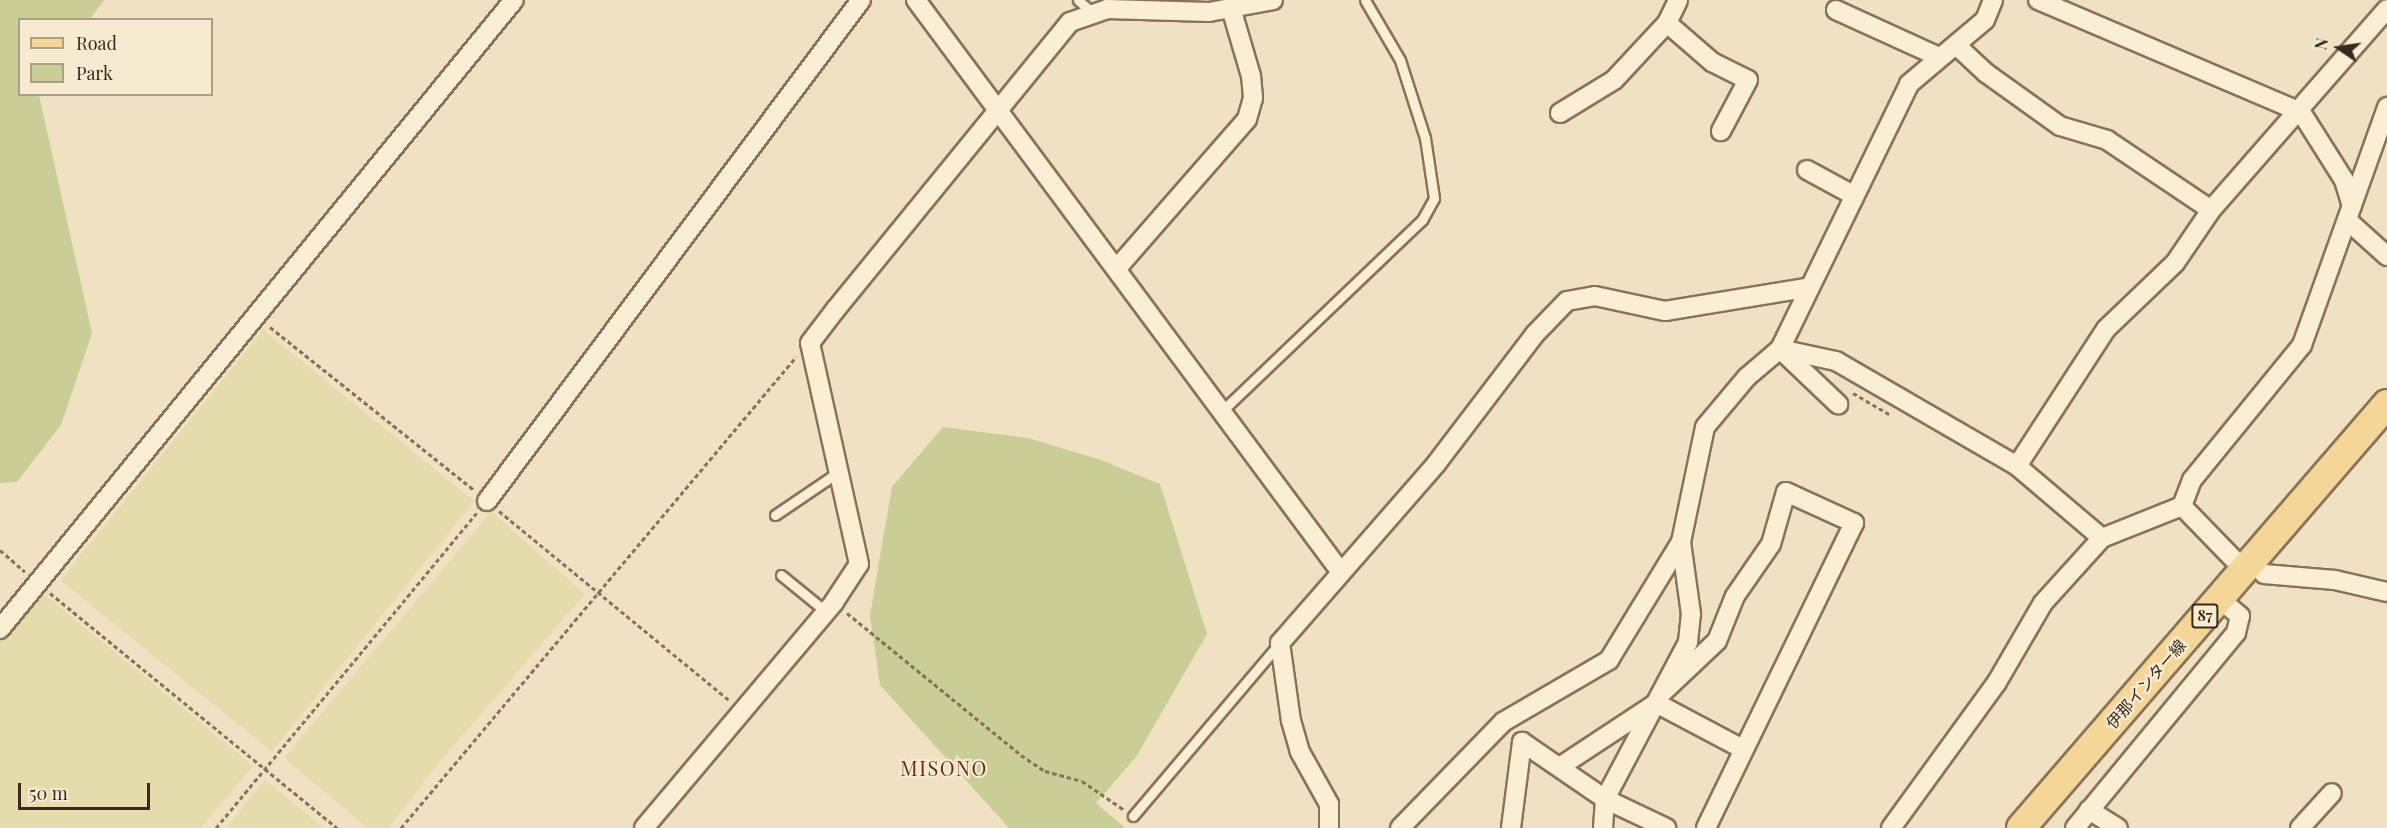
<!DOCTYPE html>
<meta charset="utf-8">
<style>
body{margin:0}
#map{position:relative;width:2387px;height:828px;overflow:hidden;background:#efe1c1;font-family:"Playfair Display","Noto Sans JP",serif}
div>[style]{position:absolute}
.farmland>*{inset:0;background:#e5dcae;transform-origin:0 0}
.green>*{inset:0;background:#c8ce95}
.path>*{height:3px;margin-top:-1.5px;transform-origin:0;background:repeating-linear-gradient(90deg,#8a7258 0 4.5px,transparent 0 7.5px)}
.roads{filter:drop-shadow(2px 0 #8a7258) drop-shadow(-2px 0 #8a7258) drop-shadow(0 2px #8a7258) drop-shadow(0 -2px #8a7258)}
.service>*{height:9px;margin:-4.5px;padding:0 4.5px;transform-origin:4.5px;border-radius:4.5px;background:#faeed5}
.minor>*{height:18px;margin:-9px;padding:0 9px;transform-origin:9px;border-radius:9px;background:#faeed5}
.primary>*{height:28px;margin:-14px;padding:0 14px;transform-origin:14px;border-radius:14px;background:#f4d698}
span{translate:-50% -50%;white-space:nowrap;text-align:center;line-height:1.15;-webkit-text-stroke:4.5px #f6ebd1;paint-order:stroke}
.shield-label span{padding:2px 4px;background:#f6ebd1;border:2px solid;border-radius:4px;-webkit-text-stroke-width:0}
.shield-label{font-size:15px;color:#392a1d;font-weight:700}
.street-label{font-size:16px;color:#392a1d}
.quarter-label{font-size:20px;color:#672a1b;letter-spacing:1.5px}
.legend{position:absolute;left:18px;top:18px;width:195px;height:78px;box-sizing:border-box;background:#f6ebd1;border:2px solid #aa9e89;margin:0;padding:8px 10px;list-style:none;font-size:18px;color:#392a1d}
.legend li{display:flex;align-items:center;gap:12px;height:30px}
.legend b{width:30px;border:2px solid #aa9e89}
.north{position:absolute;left:2309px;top:18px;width:60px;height:60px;-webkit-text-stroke:4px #f6ebd1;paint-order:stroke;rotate:283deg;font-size:16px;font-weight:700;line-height:24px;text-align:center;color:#392a1d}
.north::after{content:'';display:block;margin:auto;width:21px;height:27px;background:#392a1d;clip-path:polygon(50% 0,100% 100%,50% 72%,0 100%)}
.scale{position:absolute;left:18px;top:783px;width:132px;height:27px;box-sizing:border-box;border:3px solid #392a1d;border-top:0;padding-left:8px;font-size:18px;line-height:21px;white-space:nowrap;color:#392a1d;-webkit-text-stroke:4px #f6ebd1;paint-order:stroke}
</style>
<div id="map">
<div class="farmland">
<div style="left:263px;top:330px;width:272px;height:322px;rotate:39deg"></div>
<div style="clip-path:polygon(491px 512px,585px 594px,435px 767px,389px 828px,368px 828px,284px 758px)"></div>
<div style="clip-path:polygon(39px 590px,253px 766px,201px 828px,0 828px,0 638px)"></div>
<div style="clip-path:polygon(265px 780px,324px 828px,226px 828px)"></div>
</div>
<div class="green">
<div style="clip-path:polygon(0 0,104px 0,90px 19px,20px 20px,20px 94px,39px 95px,92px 333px,61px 425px,17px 482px,0 483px)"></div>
<div style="clip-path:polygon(943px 427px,1028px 438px,1101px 460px,1160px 484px,1207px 634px,1136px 757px,1096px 803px,1125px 828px,1009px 828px,880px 685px,870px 615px,892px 487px)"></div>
</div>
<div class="path">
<div style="left:270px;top:327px;width:260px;rotate:38.6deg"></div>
<div style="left:1853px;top:393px;width:42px;rotate:30.3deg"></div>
<div style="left:499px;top:511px;width:299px;rotate:39.4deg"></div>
<div style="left:0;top:550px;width:33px;rotate:41deg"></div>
<div style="left:50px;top:593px;width:371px;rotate:39.3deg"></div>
<div style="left:847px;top:613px;width:225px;rotate:39.2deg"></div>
<div style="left:1021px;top:755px;width:29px;rotate:34deg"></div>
<div style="left:1045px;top:771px;width:38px;rotate:15deg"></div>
<div style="left:1082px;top:781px;width:50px;rotate:34.3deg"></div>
<div style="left:216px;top:828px;width:409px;rotate:-50.4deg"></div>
<div style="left:401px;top:828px;width:615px;rotate:-50.02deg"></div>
</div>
<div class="roads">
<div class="service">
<div style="left:1078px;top:0;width:20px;rotate:41deg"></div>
<div style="left:1224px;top:409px;width:274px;rotate:-43.7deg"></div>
<div style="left:1422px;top:220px;width:25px;rotate:-61deg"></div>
<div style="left:1434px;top:198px;width:61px;rotate:-98.5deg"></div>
<div style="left:1425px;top:138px;width:82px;rotate:-107.8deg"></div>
<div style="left:1400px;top:60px;width:69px;rotate:-120.3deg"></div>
<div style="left:775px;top:515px;width:78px;rotate:-34.1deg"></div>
<div style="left:781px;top:575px;width:57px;rotate:39.3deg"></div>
<div style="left:1133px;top:816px;width:226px;rotate:-49.7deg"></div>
</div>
<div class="minor">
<div style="left:916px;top:0;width:711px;rotate:53.4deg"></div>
<div style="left:2038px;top:0;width:286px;rotate:23.1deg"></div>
<div style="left:2301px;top:112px;width:80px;rotate:57.7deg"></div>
<div style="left:2344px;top:180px;width:27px;rotate:73deg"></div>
<div style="left:1836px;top:10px;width:113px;rotate:24.5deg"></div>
<div style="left:1667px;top:23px;width:60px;rotate:40.9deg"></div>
<div style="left:1712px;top:62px;width:40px;rotate:26.6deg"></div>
<div style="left:1748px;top:80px;width:58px;rotate:117.9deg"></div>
<div style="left:1957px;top:46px;width:40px;rotate:43deg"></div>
<div style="left:1986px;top:73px;width:91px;rotate:35.6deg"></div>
<div style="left:2060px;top:126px;width:49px;rotate:16.6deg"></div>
<div style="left:2107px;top:140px;width:125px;rotate:33.9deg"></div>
<div style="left:1560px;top:113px;width:63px;rotate:-31.4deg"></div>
<div style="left:1614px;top:80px;width:78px;rotate:-47.1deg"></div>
<div style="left:1667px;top:23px;width:25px;rotate:-64deg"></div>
<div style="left:1807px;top:170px;width:52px;rotate:28.5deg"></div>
<div style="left:2347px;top:220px;width:54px;rotate:42deg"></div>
<div style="left:1118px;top:267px;width:196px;rotate:-48.9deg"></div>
<div style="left:1247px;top:119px;width:22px;rotate:-74deg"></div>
<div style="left:1253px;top:98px;width:22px;rotate:-95deg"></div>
<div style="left:1251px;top:76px;width:71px;rotate:-106.4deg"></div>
<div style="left:1780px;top:349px;width:57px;rotate:12.1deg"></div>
<div style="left:1836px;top:361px;width:209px;rotate:30.1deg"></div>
<div style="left:2017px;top:466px;width:111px;rotate:40.3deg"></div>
<div style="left:2102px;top:538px;width:86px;rotate:-21.8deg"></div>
<div style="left:2182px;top:506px;width:28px;rotate:-69deg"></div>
<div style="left:2192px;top:480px;width:174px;rotate:-50.8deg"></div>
<div style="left:2302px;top:345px;width:253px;rotate:-70.3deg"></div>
<div style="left:1781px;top:350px;width:79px;rotate:43.5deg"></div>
<div style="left:2017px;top:466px;width:163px;rotate:-57deg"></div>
<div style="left:2106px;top:329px;width:95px;rotate:-43.7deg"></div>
<div style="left:2175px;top:263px;width:64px;rotate:-55.8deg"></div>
<div style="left:2211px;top:210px;width:267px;rotate:-48.8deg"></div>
<div style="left:487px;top:501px;width:625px;rotate:-53.26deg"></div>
<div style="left:2182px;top:506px;width:91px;rotate:45.9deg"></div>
<div style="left:2264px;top:574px;width:71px;rotate:4.8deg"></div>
<div style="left:2335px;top:580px;width:53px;rotate:13deg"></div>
<div style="left:0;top:629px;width:812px;rotate:-50.75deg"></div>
<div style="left:1663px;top:692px;width:74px;rotate:-43.4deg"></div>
<div style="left:1717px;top:641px;width:48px;rotate:-68.2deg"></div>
<div style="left:1735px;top:596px;width:63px;rotate:-55.3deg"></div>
<div style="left:1771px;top:544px;width:54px;rotate:-73.9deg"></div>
<div style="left:1786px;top:492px;width:75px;rotate:24.5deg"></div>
<div style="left:1854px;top:523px;width:339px;rotate:115.9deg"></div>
<div style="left:1656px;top:703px;width:98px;rotate:27.9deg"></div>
<div style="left:1561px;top:766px;width:113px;rotate:-33.4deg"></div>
<div style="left:2089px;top:810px;width:34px;rotate:32deg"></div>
<div style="left:644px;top:828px;width:295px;rotate:-49.9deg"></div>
<div style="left:834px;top:602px;width:45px;rotate:-56.7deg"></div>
<div style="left:859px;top:564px;width:226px;rotate:-102.5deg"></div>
<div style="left:810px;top:343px;width:43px;rotate:-52.6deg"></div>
<div style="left:836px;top:309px;width:370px;rotate:-50.8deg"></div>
<div style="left:1070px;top:22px;width:39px;rotate:-19deg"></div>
<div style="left:1107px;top:9px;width:102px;rotate:1.7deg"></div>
<div style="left:1209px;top:12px;width:65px;rotate:-10.6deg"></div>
<div style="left:1329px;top:828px;width:24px;rotate:-90deg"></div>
<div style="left:1329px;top:804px;width:60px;rotate:-119.1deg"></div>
<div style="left:1300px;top:752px;width:32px;rotate:-106deg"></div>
<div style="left:1291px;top:721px;width:79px;rotate:-98deg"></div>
<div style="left:1280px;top:643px;width:237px;rotate:-48.9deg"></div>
<div style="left:1436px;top:464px;width:163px;rotate:-52.7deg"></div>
<div style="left:1535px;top:334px;width:46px;rotate:-45.9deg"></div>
<div style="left:1567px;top:301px;width:28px;rotate:-10deg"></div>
<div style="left:1595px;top:296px;width:72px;rotate:12.1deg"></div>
<div style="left:1665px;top:311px;width:143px;rotate:-9.3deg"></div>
<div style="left:1400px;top:828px;width:148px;rotate:-45.8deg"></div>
<div style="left:1503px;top:722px;width:123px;rotate:-30.3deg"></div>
<div style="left:1609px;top:660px;width:138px;rotate:-58.6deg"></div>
<div style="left:1681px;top:542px;width:117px;rotate:-78.2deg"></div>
<div style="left:1705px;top:427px;width:65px;rotate:-50deg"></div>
<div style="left:1747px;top:377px;width:43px;rotate:-40.3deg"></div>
<div style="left:1780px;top:349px;width:295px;rotate:-64deg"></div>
<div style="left:1909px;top:84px;width:99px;rotate:-40.1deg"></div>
<div style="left:1985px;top:20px;width:22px;rotate:-68deg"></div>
<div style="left:1511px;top:828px;width:87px;rotate:-82.7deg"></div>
<div style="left:1522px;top:742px;width:101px;rotate:34.5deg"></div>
<div style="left:1605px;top:799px;width:178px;rotate:-62.1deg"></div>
<div style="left:1688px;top:642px;width:28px;rotate:-84deg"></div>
<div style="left:1691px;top:614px;width:73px;rotate:-97.9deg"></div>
<div style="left:1603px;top:828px;width:29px;rotate:-86deg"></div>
<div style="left:1605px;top:799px;width:68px;rotate:25.4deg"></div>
<div style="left:1891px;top:828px;width:180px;rotate:-54deg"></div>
<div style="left:1997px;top:682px;width:91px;rotate:-59.8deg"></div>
<div style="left:2043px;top:603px;width:88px;rotate:-47.8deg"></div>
<div style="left:2075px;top:828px;width:253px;rotate:-50.5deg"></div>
<div style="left:2236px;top:633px;width:17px;rotate:-77deg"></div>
<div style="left:2240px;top:616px;width:26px;rotate:-140deg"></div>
<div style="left:2300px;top:828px;width:47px;rotate:-47.6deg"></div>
</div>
<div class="primary">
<div style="left:2021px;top:828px;width:560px;rotate:-49.2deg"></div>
</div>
</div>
<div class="shield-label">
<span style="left:2205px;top:616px">87</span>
</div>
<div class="street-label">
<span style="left:2146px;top:684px;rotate:-49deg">伊那インター線</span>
</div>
<div class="quarter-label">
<span style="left:944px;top:767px">MISONO</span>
</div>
<ul class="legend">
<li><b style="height:8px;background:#f4d698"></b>Road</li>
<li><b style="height:16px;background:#c8ce95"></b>Park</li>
</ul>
<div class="north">N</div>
<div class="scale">50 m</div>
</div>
